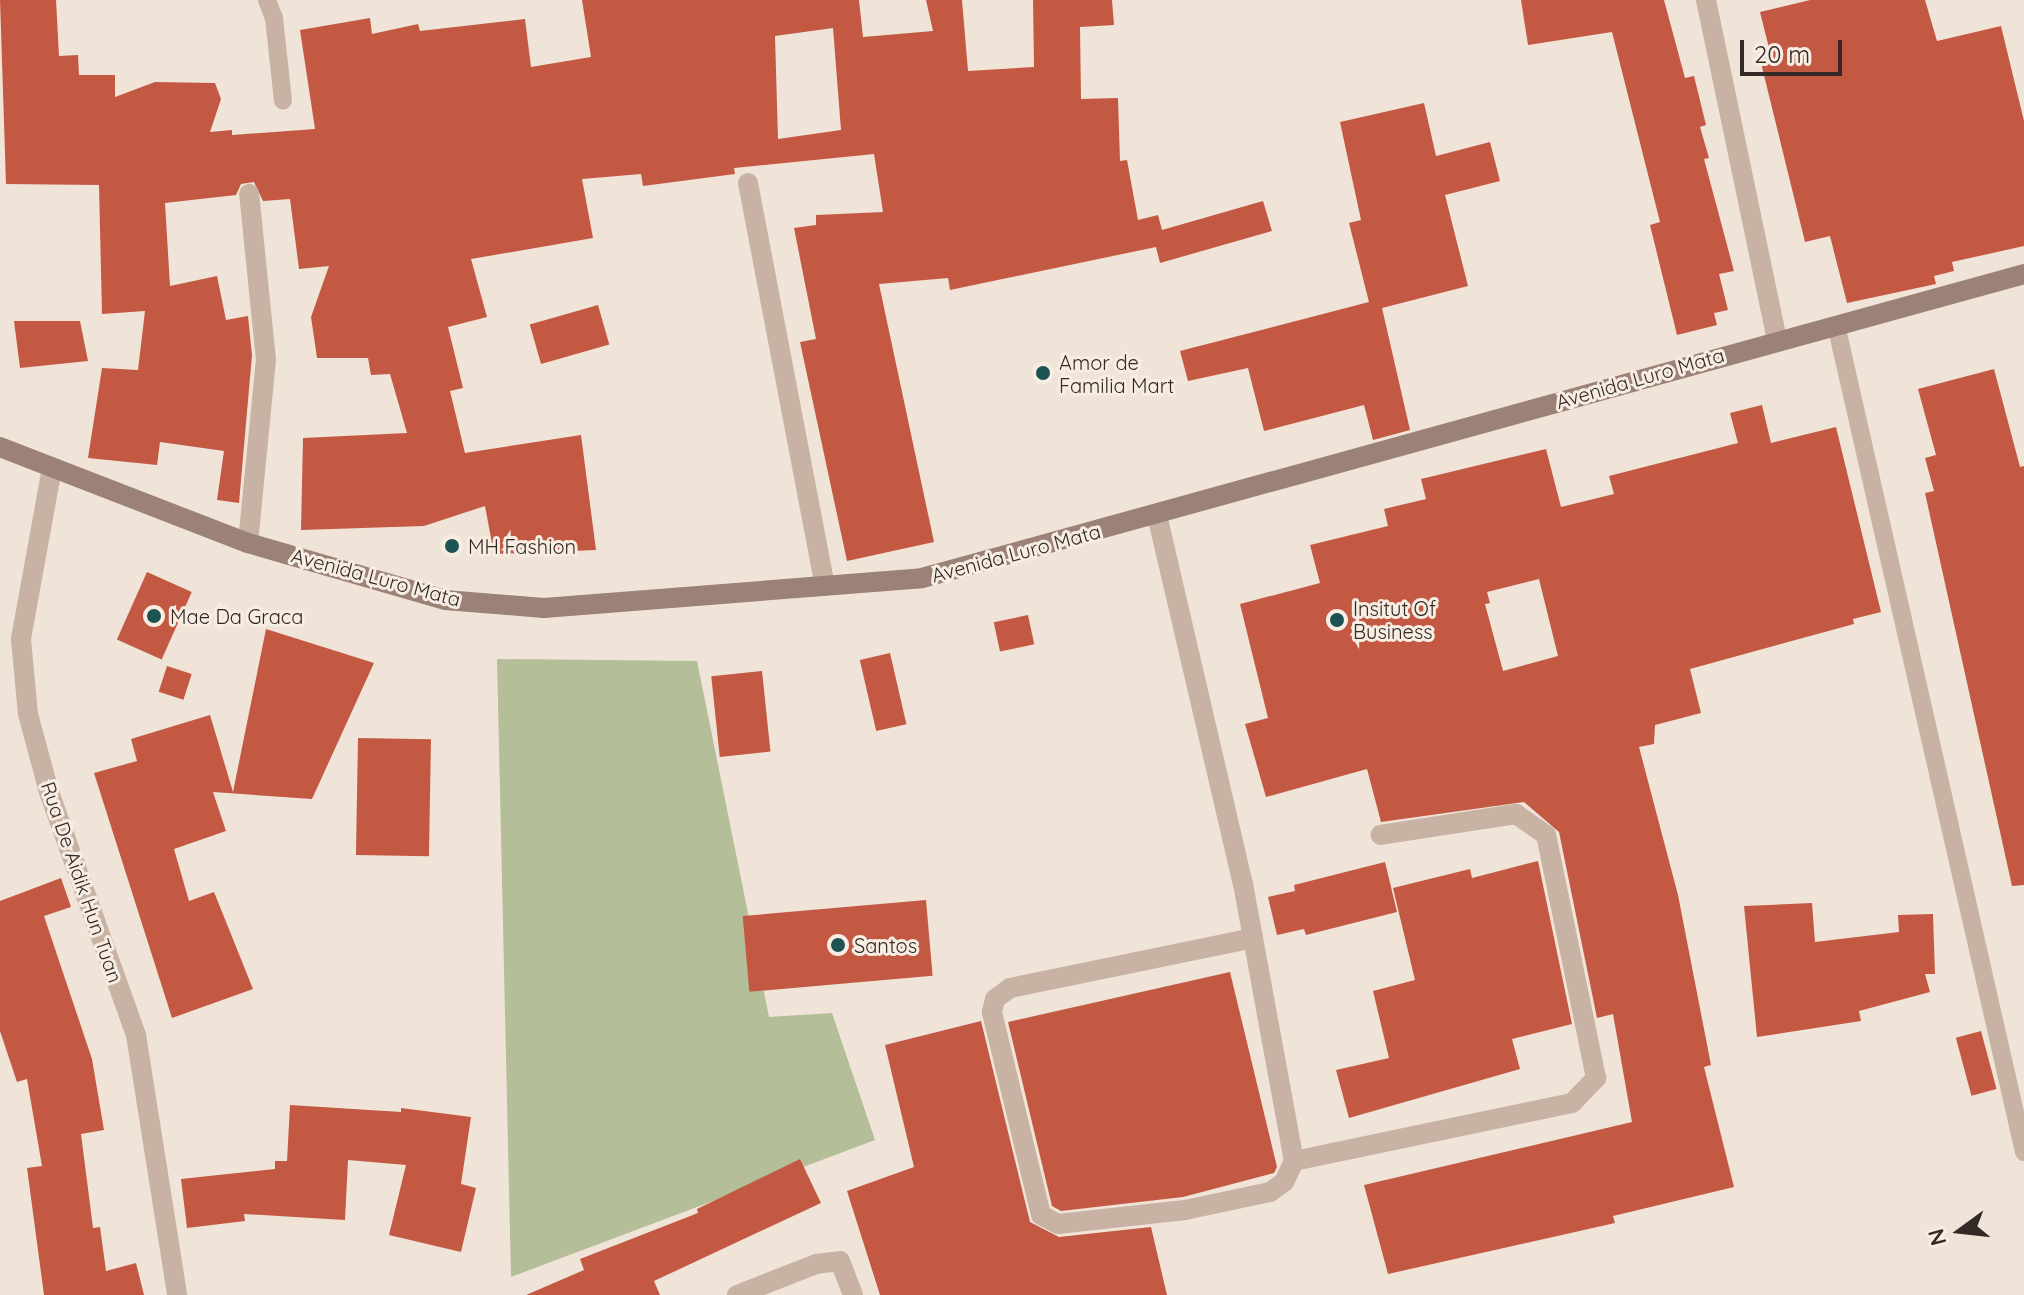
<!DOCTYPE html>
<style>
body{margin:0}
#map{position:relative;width:2024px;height:1295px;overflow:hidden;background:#f0e3d7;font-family:Quicksand,sans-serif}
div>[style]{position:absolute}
.green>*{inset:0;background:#b4be98}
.building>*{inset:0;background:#c35943;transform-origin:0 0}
.lane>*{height:18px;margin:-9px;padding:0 9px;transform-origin:9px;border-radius:9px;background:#c7b2a4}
.street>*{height:20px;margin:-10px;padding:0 10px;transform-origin:10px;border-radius:10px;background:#c7b2a4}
.secondary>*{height:20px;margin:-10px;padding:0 10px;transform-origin:10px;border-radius:10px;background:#9b8176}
.dots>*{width:22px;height:22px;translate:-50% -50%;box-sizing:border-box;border:4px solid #f8ede3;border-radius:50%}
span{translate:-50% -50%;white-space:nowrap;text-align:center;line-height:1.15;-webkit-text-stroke:6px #f8ede3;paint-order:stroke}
.poi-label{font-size:20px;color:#332925}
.left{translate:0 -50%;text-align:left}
.street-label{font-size:20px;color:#332925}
.north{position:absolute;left:1920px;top:1191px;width:80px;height:80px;-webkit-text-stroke:6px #f8ede3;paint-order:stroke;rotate:255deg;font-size:22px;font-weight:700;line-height:32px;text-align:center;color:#332925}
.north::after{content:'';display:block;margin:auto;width:28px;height:36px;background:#332925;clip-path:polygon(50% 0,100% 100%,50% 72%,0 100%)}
.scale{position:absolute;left:1740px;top:40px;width:102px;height:36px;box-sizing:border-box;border:4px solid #332925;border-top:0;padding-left:10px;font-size:24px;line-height:28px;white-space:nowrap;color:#332925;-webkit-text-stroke:6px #f8ede3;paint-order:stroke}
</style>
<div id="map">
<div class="green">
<div style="clip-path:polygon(497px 659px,697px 661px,769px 1017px,832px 1013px,875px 1140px,511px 1277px)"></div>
</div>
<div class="building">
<div style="clip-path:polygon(evenodd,0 0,56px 0,59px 56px,78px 55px,79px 75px,115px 75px,115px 97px,155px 82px,215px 83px,221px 99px,210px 132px,232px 130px,232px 135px,315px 129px,300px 30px,370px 18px,372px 34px,418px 24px,420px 31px,525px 19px,531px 67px,591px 57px,582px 0,859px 0,863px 37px,933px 31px,926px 0,962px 0,968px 71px,1034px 67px,1033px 0,1112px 0,1114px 25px,1080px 27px,1081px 99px,1118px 98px,1120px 161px,1127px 160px,1138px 220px,1158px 215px,1162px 230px,1263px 201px,1272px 231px,1160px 263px,1156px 247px,950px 290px,948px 278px,879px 284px,934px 542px,847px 561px,800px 342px,816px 339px,794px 228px,816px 225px,816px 215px,883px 212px,874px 154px,734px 168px,735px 174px,643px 186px,641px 174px,582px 179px,593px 238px,471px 259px,487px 317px,448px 327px,463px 388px,450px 391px,465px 453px,581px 435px,596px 550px,494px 554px,485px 506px,424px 526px,301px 530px,303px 438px,407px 433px,390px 374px,371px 375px,368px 358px,317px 358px,311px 317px,329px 266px,299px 269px,290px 199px,263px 201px,254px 182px,241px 184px,236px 195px,165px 203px,170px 286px,217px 276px,226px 320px,248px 316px,252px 355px,239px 503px,217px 500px,224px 451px,160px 442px,157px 465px,88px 458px,102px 368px,138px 370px,145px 311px,102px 314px,99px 185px,6px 184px,0 0,833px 28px,841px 130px,778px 139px,775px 36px,833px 28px)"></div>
<div style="clip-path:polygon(1521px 0,1664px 0,1685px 78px,1694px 76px,1706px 125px,1700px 127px,1709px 158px,1704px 159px,1734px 271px,1719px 274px,1728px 310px,1714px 313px,1717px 325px,1677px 335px,1650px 225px,1660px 222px,1612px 32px,1528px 45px)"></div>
<div style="clip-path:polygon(1810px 0,1925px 0,1937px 41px,2001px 26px,2024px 121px,2024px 246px,1952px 262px,1954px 271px,1934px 276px,1936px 284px,1847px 303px,1830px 236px,1805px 242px,1759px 55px,1770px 52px,1760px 12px)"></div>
<div style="clip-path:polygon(1424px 103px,1436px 156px,1490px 142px,1500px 181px,1445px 195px,1468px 286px,1382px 308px,1410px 430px,1373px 440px,1364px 405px,1264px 431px,1248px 368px,1188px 381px,1180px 351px,1369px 302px,1349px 223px,1361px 220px,1340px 122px)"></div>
<div style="left:598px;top:305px;width:41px;height:71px;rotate:74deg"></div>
<div style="clip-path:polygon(14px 321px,80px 321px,88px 361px,20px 368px)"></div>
<div style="clip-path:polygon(1994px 369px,2020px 467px,2024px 466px,2024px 885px,2012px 886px,1925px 493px,1934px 491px,1925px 458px,1936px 455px,1918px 389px)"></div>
<div style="clip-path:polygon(evenodd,1762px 405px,1771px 443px,1836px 427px,1881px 612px,1853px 619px,1854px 624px,1690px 669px,1701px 713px,1655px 725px,1654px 744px,1639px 747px,1678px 895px,1711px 1065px,1704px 1067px,1734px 1187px,1613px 1216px,1615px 1223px,1388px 1274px,1364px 1185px,1632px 1122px,1613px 1014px,1597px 1018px,1559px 832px,1524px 802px,1381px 822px,1367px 769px,1266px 797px,1245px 724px,1268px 718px,1240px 604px,1320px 583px,1310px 545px,1388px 526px,1384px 509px,1426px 499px,1421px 479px,1546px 449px,1561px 507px,1614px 494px,1609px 476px,1738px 443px,1730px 413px,1762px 405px,1539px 579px,1558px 656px,1503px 671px,1485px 604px,1490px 603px,1487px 592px,1539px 579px)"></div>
<div style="left:147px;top:572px;width:49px;height:74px;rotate:24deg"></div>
<div style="left:1028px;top:615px;width:30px;height:35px;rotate:78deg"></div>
<div style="clip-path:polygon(266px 629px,374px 663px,312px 799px,213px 792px,226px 831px,174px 849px,189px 901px,214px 892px,253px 989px,172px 1018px,94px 773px,137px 761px,131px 739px,210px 715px,233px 792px)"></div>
<div style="left:890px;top:653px;width:73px;height:31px;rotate:77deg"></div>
<div style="left:167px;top:666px;width:26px;height:27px;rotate:18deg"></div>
<div style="left:762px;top:671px;width:81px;height:51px;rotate:84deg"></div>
<div style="left:358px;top:738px;width:73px;height:117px;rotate:1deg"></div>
<div style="clip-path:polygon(1538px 861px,1572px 1024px,1512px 1039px,1520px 1069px,1349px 1118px,1336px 1070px,1389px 1058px,1373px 991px,1415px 980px,1393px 888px,1470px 869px,1472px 878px)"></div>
<div style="clip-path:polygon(1385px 862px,1397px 912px,1306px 935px,1304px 929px,1277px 935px,1268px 897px,1295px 891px,1294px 885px)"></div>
<div style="clip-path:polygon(61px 878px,71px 907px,44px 916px,92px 1059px,104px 1130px,81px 1134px,93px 1228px,100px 1227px,106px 1271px,136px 1263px,144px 1295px,44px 1295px,27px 1168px,42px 1166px,27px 1079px,17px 1082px,0 1031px,0 901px)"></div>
<div style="left:926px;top:900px;width:76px;height:184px;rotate:85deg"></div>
<div style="clip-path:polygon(1812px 903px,1815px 942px,1899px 932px,1898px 915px,1933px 914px,1935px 974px,1925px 974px,1930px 992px,1859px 1011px,1861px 1021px,1757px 1037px,1744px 906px)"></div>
<div style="clip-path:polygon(1230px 972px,1277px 1167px,1274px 1173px,1183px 1197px,1061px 1211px,1052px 1206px,1008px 1022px)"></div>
<div style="clip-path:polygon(981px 1021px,1030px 1222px,1059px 1237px,1151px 1227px,1167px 1295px,880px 1295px,847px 1191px,914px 1167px,885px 1045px)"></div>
<div style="left:1981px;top:1031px;width:60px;height:26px;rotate:75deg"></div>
<div style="clip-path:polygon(290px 1105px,401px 1112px,401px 1108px,471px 1117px,461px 1184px,476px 1188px,461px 1252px,389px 1235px,406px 1165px,348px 1160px,345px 1220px,244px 1214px,245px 1221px,187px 1228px,181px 1179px,275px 1169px,275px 1161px,287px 1161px)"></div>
<div style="clip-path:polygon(800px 1159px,821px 1203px,654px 1281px,660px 1295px,526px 1295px,584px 1270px,580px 1259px,698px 1213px,697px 1209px)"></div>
</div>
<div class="lane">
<div style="left:267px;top:0;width:19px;rotate:69deg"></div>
<div style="left:274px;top:18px;width:83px;rotate:83.8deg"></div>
<div style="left:1837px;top:329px;width:844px;rotate:77.2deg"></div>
</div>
<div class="street">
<div style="left:1706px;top:0;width:346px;rotate:78.2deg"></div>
<div style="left:748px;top:183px;width:410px;rotate:79.2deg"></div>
<div style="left:52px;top:468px;width:174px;rotate:100.3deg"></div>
<div style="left:21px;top:639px;width:75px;rotate:84.7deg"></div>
<div style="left:28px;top:714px;width:81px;rotate:74.9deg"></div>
<div style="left:49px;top:792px;width:258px;rotate:70.3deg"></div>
<div style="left:136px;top:1035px;width:263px;rotate:81deg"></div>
<div style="left:1157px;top:515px;width:379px;rotate:76.9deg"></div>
<div style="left:1243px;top:884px;width:55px;rotate:79.5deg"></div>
<div style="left:1253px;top:938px;width:227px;rotate:79.6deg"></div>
<div style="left:1294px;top:1161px;width:23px;rotate:115deg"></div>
<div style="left:1284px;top:1182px;width:17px;rotate:144deg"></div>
<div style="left:1270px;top:1192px;width:87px;rotate:168deg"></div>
<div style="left:1185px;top:1210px;width:128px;rotate:173.7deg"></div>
<div style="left:1058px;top:1224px;width:19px;rotate:-152deg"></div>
<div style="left:1041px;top:1215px;width:209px;rotate:-103.6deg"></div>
<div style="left:992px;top:1012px;width:13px;rotate:-77deg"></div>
<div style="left:995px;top:999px;width:19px;rotate:-36deg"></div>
<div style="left:1010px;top:988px;width:248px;rotate:-11.6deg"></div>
<div style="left:248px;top:543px;width:184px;rotate:-84.4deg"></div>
<div style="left:266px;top:360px;width:167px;rotate:-95.8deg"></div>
<div style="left:1294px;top:1161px;width:284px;rotate:-11.8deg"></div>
<div style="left:1572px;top:1103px;width:35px;rotate:-46deg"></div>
<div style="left:1596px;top:1078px;width:248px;rotate:-101.6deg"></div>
<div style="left:1546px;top:835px;width:37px;rotate:-145deg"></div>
<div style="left:1516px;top:814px;width:137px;rotate:171.2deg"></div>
<div style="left:737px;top:1295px;width:85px;rotate:-21.4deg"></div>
<div style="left:816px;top:1264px;width:24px;rotate:-7deg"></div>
<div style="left:840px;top:1261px;width:36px;rotate:69deg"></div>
</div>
<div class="secondary">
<div style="left:0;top:447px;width:266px;rotate:21.2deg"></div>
<div style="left:248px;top:543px;width:205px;rotate:16.1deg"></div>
<div style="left:445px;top:600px;width:99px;rotate:4.6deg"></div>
<div style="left:544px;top:608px;width:379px;rotate:-4.5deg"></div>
<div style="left:922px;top:578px;width:1143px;rotate:-15.42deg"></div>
</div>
<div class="dots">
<div style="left:1043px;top:373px;background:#1d5353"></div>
<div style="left:452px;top:546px;background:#1d5353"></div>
<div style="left:154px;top:616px;background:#1d5353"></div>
<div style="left:1337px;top:620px;background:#1d5353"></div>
<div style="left:838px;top:945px;background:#1d5353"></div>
</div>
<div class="poi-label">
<span class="left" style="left:1059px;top:374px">Amor de<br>Familia Mart</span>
<span class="left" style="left:468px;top:546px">MH Fashion</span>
<span class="left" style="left:1353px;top:620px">Insitut Of<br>Business</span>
<span class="left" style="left:170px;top:616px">Mae Da Graca</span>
<span class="left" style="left:854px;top:945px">Santos</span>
</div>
<div class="street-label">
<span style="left:1640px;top:378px;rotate:-16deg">Avenida Luro Mata</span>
<span style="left:1016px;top:553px;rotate:-15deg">Avenida Luro Mata</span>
<span style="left:376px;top:577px;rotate:15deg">Avenida Luro Mata</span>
<span style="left:82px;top:882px;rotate:71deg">Rua De Aidik Hun Tuan</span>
</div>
<div class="north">N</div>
<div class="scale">20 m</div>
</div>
